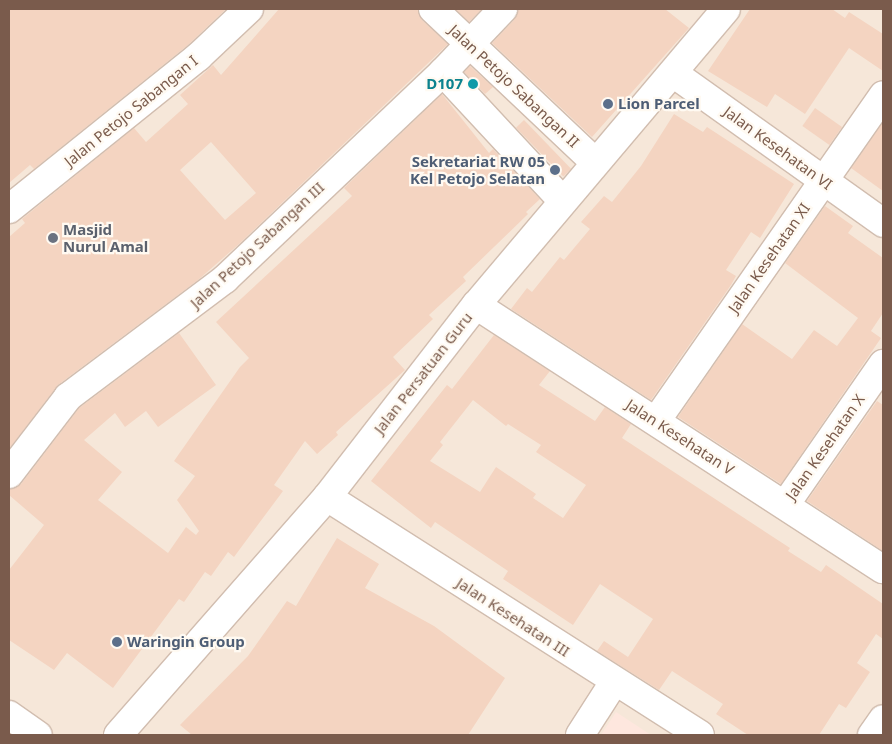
<!DOCTYPE html>
<style>
body{margin:0}
#map{position:relative;width:892px;height:744px;overflow:hidden;background:#fdf6eb;font-family:"Noto Sans",sans-serif}
div>[style]{position:absolute}
.residential>*{inset:0;background:#f6e7d9}
.commercial>*{inset:0;background:#fee7de}
.building>*{inset:0;background:#f4d4c1;transform-origin:0 0}
.roads{filter:drop-shadow(1px 0 #d1bdaf) drop-shadow(-1px 0 #d1bdaf) drop-shadow(0 1px #d1bdaf) drop-shadow(0 -1px #d1bdaf)}
.minor>*{height:28px;margin:-14px;padding:0 14px;transform-origin:14px;border-radius:14px;background:#fff}
.dots>*{width:14px;height:14px;translate:-50% -50%;box-sizing:border-box;border:2px solid #fffaf2;border-radius:50%}
span{translate:-50% -50%;white-space:nowrap;text-align:center;line-height:1.15;-webkit-text-stroke:4.5px #fffaf2;paint-order:stroke}
.culture-label{font-size:15px;color:#0d838f;font-weight:700}
.right{translate:-100% -50%;text-align:right}
.street-label{font-size:15px;color:#7a5b4c}
.service-label{font-size:15px;color:#4e5e75;font-weight:700}
.left{translate:0 -50%;text-align:left}
.worship-label{font-size:15px;color:#5b616d;font-weight:700}
.frame{position:absolute;inset:0;border:10px solid #7a5b4c;pointer-events:none}
</style>
<div id="map">
<div class="residential">
<div style="clip-path:polygon(58px 9px,883px 9px,883px 735px,54px 735px,9px 703px,9px 55px)"></div>
</div>
<div class="commercial">
<div style="clip-path:polygon(616px 712px,651px 735px,601px 735px)"></div>
</div>
<div class="building">
<div style="clip-path:polygon(9px 9px,226px 9px,188px 45px,34px 169px,30px 165px,9px 183px)"></div>
<div style="clip-path:polygon(evenodd,279px 9px,418px 9px,422px 20px,448px 44px,239px 244px,198px 280px,58px 385px,9px 449px,9px 237px,25px 223px,22px 219px,134px 128px,146px 142px,188px 104px,180px 95px,213px 65px,221px 75px,279px 9px,211px 142px,256px 193px,225px 220px,180px 170px,211px 142px)"></div>
<div style="clip-path:polygon(455px 9px,482px 9px,469px 22px)"></div>
<div style="clip-path:polygon(519px 9px,665px 9px,689px 28px,592px 137px,492px 43px,514px 20px)"></div>
<div style="clip-path:polygon(750px 9px,832px 9px,845px 18px,849px 12px,883px 34px,883px 71px,849px 48px,805px 114px,775px 94px,767px 107px,708px 71px)"></div>
<div style="clip-path:polygon(470px 66px,493px 87px,485px 94px,464px 72px)"></div>
<div style="clip-path:polygon(442px 94px,489px 153px,493px 149px,540px 199px,526px 212px,528px 214px,463px 277px,466px 281px,429px 315px,433px 319px,393px 357px,405px 370px,336px 432px,338px 435px,317px 454px,305px 441px,274px 485px,283px 491px,234px 557px,228px 552px,211px 576px,205px 572px,184px 602px,179px 599px,113px 688px,67px 653px,54px 670px,9px 640px,9px 570px,44px 525px,9px 495px,9px 489px,21px 484px,79px 408px,179px 333px,216px 385px,158px 427px,146px 411px,125px 427px,115px 413px,84px 440px,122px 472px,98px 500px,168px 553px,186px 527px,196px 535px,199px 531px,177px 500px,195px 476px,174px 461px,240px 367px,249px 358px,216px 322px,352px 196px,344px 188px)"></div>
<div style="left:815px;top:108px;width:33px;height:22px;rotate:35deg"></div>
<div style="clip-path:polygon(674px 114px,703px 132px,707px 127px,794px 184px,760px 238px,751px 232px,726px 270px,736px 276px,731px 285px,651px 400px,511px 309px,527px 288px,532px 292px,560px 257px,564px 260px,590px 229px,581px 222px,604px 196px,612px 202px,641px 166px)"></div>
<div style="left:524px;top:120px;width:68px;height:11px;rotate:46deg"></div>
<div style="clip-path:polygon(883px 122px,883px 191px,851px 168px)"></div>
<div style="clip-path:polygon(825px 206px,853px 226px,848px 233px,883px 258px,883px 313px,871px 331px,881px 338px,781px 484px,678px 417px,742px 324px,792px 359px,814px 330px,837px 346px,858px 318px,785px 263px)"></div>
<div style="clip-path:polygon(evenodd,494px 335px,550px 371px,539px 385px,595px 421px,605px 407px,631px 424px,622px 438px,790px 548px,788px 551px,821px 572px,826px 565px,883px 604px,883px 639px,876px 634px,857px 663px,870px 672px,846px 708px,839px 704px,819px 735px,748px 735px,716px 714px,723px 704px,672px 671px,659px 690px,597px 651px,604px 641px,628px 657px,653px 619px,600px 584px,573px 625px,503px 579px,508px 571px,435px 522px,431px 528px,371px 481px,447px 385px,452px 389px,494px 335px,473px 400px,506px 426px,508px 424px,541px 445px,536px 452px,586px 485px,563px 518px,533px 498px,536px 494px,496px 467px,480px 492px,430px 461px,443px 445px,440px 442px,473px 400px)"></div>
<div style="clip-path:polygon(877px 401px,883px 405px,883px 551px,807px 501px)"></div>
<div style="clip-path:polygon(337px 538px,379px 564px,365px 588px,434px 626px,505px 678px,468px 735px,192px 735px,180px 725px,248px 656px,287px 601px,296px 606px)"></div>
</div>
<div class="roads">
<div class="minor">
<div style="left:433px;top:9px;width:223px;rotate:43.4deg"></div>
<div style="left:443px;top:72px;width:176px;rotate:47.1deg"></div>
<div style="left:673px;top:73px;width:258px;rotate:35.5deg"></div>
<div style="left:9px;top:209px;width:243px;rotate:-38.8deg"></div>
<div style="left:198px;top:57px;width:70px;rotate:-43.3deg"></div>
<div style="left:476px;top:305px;width:485px;rotate:33deg"></div>
<div style="left:656px;top:421px;width:397px;rotate:-55.1deg"></div>
<div style="left:9px;top:474px;width:97px;rotate:-52.5deg"></div>
<div style="left:68px;top:397px;width:196px;rotate:-36.9deg"></div>
<div style="left:225px;top:279px;width:301px;rotate:-43.5deg"></div>
<div style="left:443px;top:72px;width:87px;rotate:-46.4deg"></div>
<div style="left:327px;top:497px;width:442px;rotate:32.5deg"></div>
<div style="left:785px;top:505px;width:172px;rotate:-55.2deg"></div>
<div style="left:9px;top:715px;width:35px;rotate:35deg"></div>
<div style="left:118px;top:735px;width:317px;rotate:-48.7deg"></div>
<div style="left:327px;top:497px;width:243px;rotate:-52.2deg"></div>
<div style="left:476px;top:305px;width:387px;rotate:-49.8deg"></div>
<div style="left:580px;top:735px;width:63px;rotate:-57.3deg"></div>
<div style="left:872px;top:735px;width:19px;rotate:-55deg"></div>
</div>
</div>
<div class="dots">
<div style="left:473px;top:84px;background:#0f9aa8"></div>
<div style="left:608px;top:104px;background:#5c6f8a"></div>
<div style="left:555px;top:170px;background:#5c6f8a"></div>
<div style="left:53px;top:238px;background:#6b7280"></div>
<div style="left:117px;top:642px;background:#5c6f8a"></div>
</div>
<div class="culture-label">
<span class="right" style="left:463px;top:84px">D107</span>
</div>
<div class="street-label">
<span style="left:514px;top:86px;rotate:43deg">Jalan Petojo Sabangan II</span>
<span style="left:131px;top:111px;rotate:-39deg">Jalan Petojo Sabangan I</span>
<span style="left:778px;top:148px;rotate:36deg">Jalan Kesehatan VI</span>
<span style="left:257px;top:245px;rotate:-43deg">Jalan Petojo Sabangan III</span>
<span style="left:769px;top:258px;rotate:-55deg">Jalan Kesehatan XI</span>
<span style="left:423px;top:373px;rotate:-52deg">Jalan Persatuan Guru</span>
<span style="left:680px;top:437px;rotate:33deg">Jalan Kesehatan V</span>
<span style="left:825px;top:447px;rotate:-55deg">Jalan Kesehatan X</span>
<span style="left:513px;top:617px;rotate:33deg">Jalan Kesehatan III</span>
</div>
<div class="service-label">
<span class="left" style="left:618px;top:104px">Lion Parcel</span>
<span class="right" style="left:545px;top:170px">Sekretariat RW 05<br>Kel Petojo Selatan</span>
<span class="left" style="left:127px;top:642px">Waringin Group</span>
</div>
<div class="worship-label">
<span class="left" style="left:63px;top:238px">Masjid<br>Nurul Amal</span>
</div>
<div class="frame"></div>
</div>
